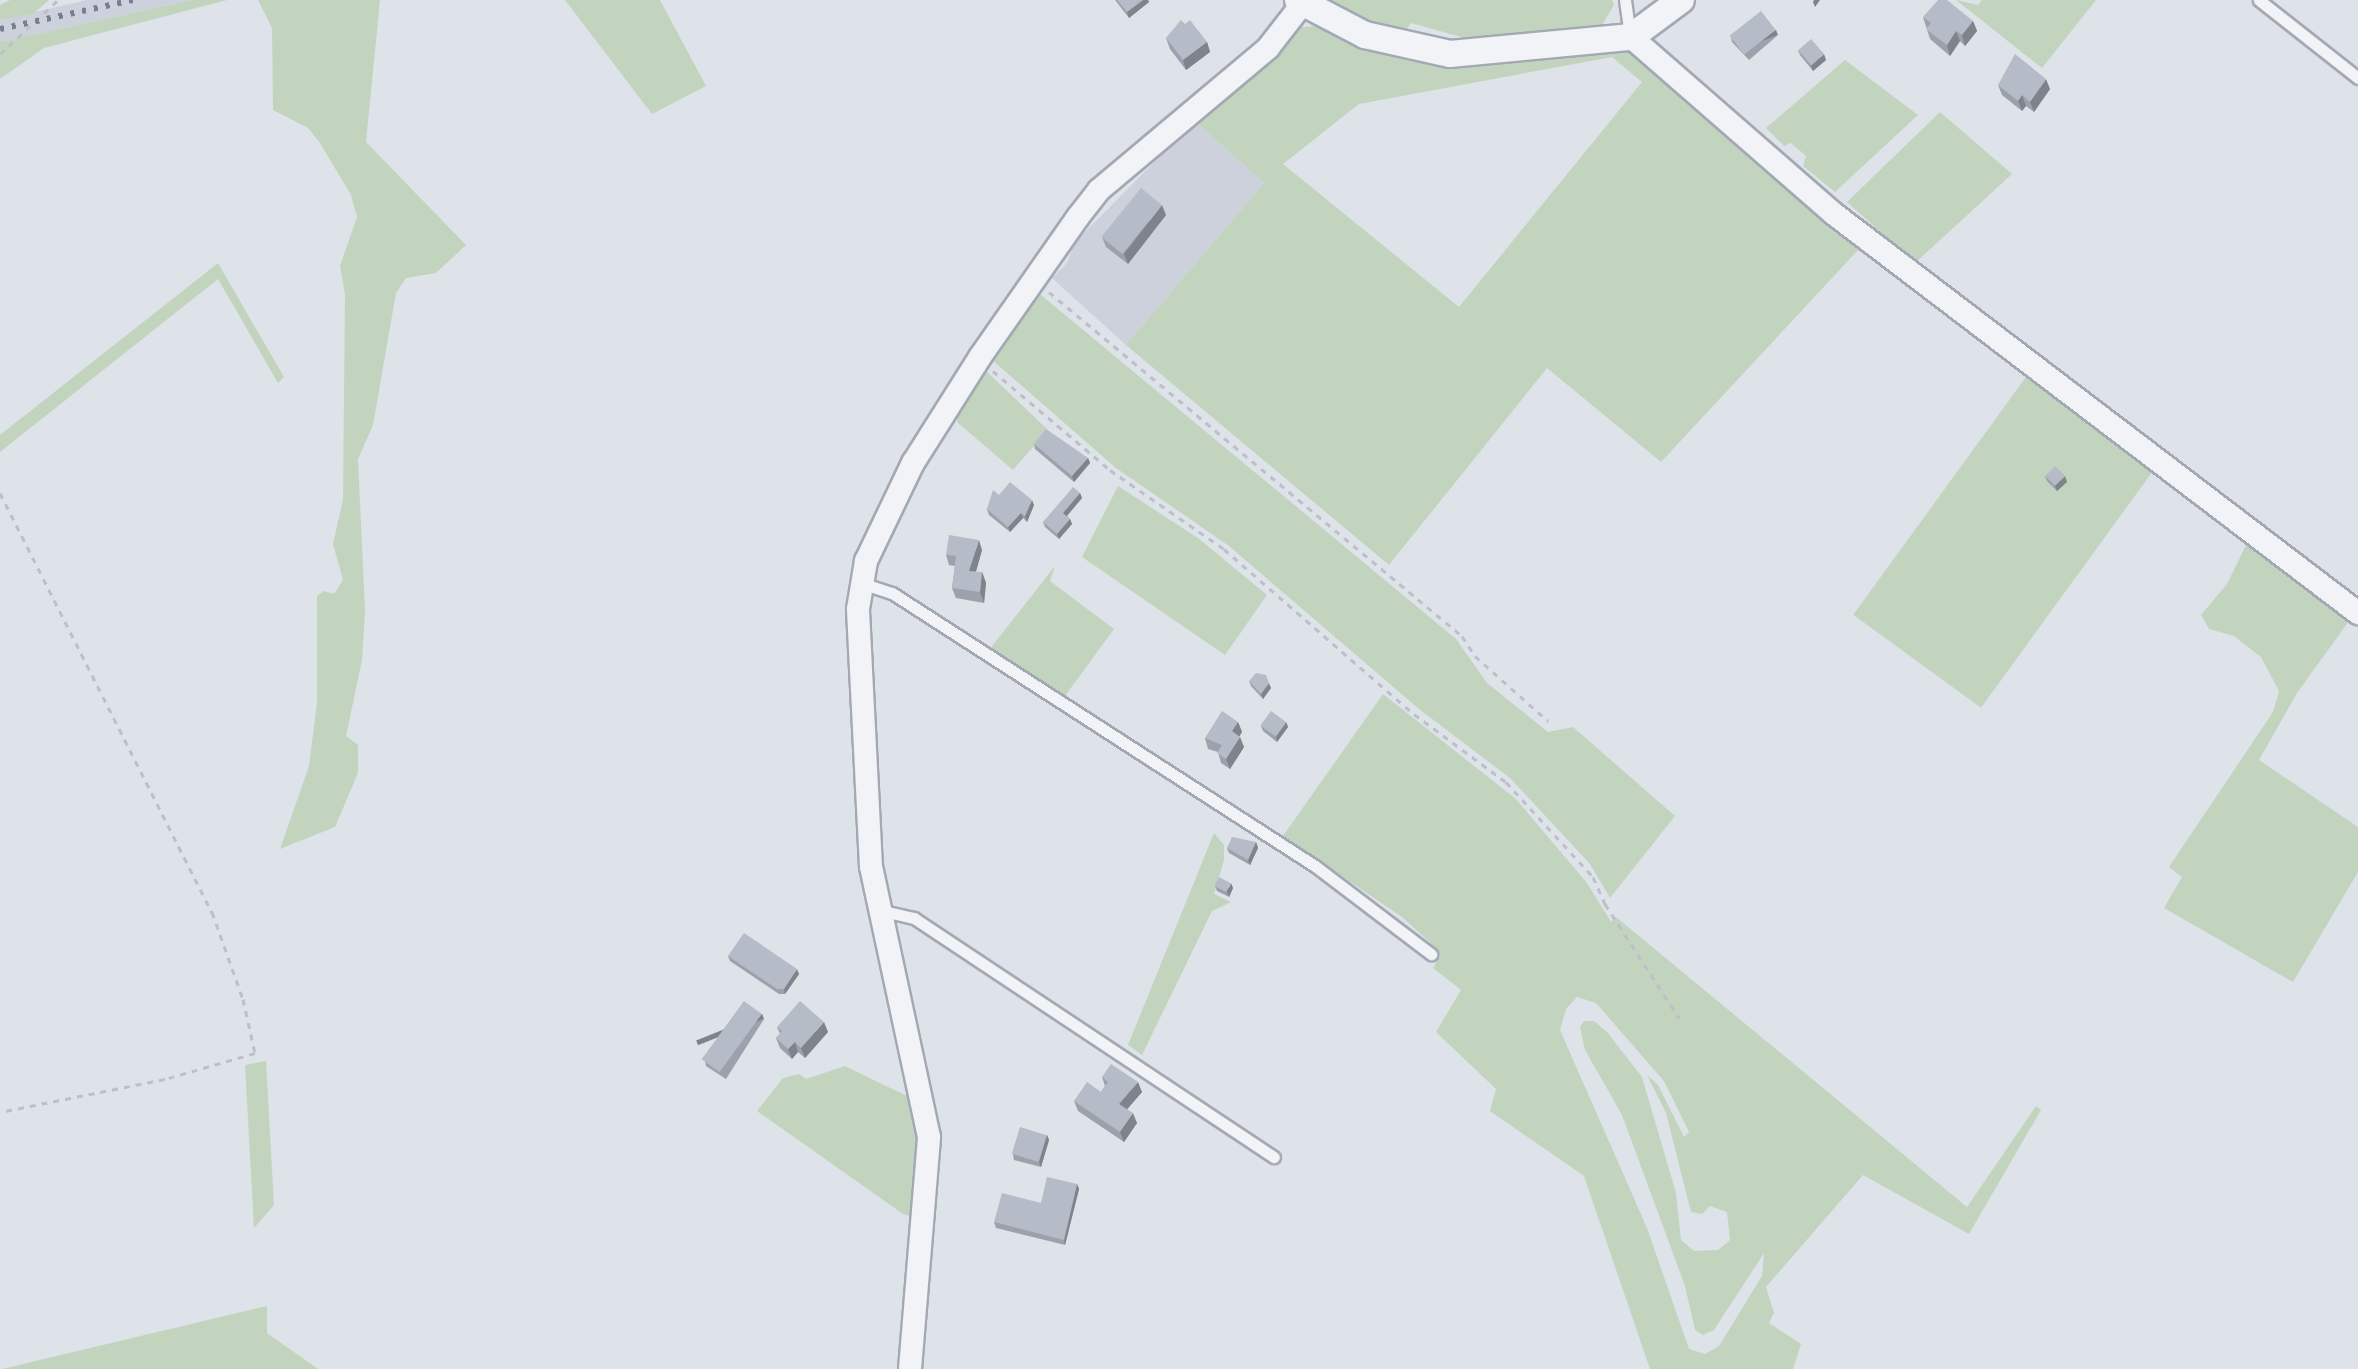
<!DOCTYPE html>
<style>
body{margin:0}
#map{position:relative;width:2358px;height:1369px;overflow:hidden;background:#dee2e9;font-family:Mulish,sans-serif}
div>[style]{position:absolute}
.built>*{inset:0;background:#ccd1dc}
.green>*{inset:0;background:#c3d4be;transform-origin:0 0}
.path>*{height:3px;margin-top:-1.5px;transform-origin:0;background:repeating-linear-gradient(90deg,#bcc0c8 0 6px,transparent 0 12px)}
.roads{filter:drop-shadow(2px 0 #a3a9b4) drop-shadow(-2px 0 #a3a9b4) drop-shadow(0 2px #a3a9b4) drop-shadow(0 -2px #a3a9b4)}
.service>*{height:11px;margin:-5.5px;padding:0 5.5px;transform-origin:5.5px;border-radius:5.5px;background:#f1f3f7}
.minor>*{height:22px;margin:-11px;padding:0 11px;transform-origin:11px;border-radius:11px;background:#f1f3f7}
.tertiary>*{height:26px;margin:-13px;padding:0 13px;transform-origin:13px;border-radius:13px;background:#f1f3f7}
.rail>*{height:6px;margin-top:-3px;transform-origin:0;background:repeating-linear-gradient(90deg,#768095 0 4px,transparent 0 12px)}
.wall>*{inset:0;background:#9ca1ab}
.shaded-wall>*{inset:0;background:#7f838b;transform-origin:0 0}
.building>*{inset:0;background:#b5bbc7;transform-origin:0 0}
span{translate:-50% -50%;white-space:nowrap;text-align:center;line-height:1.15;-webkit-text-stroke:7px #eef1f7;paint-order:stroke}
</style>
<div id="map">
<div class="built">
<div style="clip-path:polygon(87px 0,192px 0,0 42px,0 20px)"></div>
<div style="clip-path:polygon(1195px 121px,1264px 183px,1126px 345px,1052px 278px,1067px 263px,1075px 242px)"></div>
</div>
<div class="green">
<div style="clip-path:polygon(10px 0,49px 0,33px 14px,0 20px,0 5px)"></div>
<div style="clip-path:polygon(192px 0,227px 0,44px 48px,0 79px,0 42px)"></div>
<div style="clip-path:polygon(258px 0,380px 0,366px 142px,466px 245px,436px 273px,406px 278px,396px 293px,373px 425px,358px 459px,365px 611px,362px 660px,346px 736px,358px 745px,358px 773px,335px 827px,280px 849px,309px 766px,317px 703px,317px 596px,324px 591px,334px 594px,343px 580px,333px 544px,343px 500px,345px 294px,340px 266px,357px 217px,351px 195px,320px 143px,308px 128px,273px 110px,272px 28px)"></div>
<div style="clip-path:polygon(565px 0,660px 0,706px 86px,652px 114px)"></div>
<div style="clip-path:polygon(1318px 0,1612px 0,1614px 5px,1597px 33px,1472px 40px,1411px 23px,1402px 36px)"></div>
<div style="clip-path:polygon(1956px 0,1978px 5px,1982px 0,2096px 0,2042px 68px)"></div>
<div style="clip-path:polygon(evenodd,1318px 26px,1355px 45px,1486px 66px,1613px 49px,1633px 53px,1859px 249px,1661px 462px,1547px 368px,1389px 565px,1126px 345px,1264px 183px,1195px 121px,1300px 27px,1318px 26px,1612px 57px,1642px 82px,1459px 307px,1283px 164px,1359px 104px,1612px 57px)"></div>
<div style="clip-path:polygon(1845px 60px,1918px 115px,1835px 192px,1803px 166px,1806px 156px,1791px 143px,1784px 146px,1766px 128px)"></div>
<div style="clip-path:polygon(1940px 112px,2012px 174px,1915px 263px,1847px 202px)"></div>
<div style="clip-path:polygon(218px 263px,284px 377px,278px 383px,218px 279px,0 452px,0 435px)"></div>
<div style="clip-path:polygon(1035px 290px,1456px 639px,1487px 683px,1548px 732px,1573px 727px,1675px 816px,1610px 898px,1590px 864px,1510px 778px,1419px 709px,1229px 546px,1116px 468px,991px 359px)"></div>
<div style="clip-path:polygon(984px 369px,1048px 430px,1013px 470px,958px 423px,956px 415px)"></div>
<div style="left:2026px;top:377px;width:158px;height:294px;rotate:36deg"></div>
<div style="clip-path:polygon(1118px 486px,1198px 538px,1267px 595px,1225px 655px,1082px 557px)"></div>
<div style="clip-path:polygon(2248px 541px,2349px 621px,2297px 693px,2259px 760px,2358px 827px,2358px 872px,2293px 982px,2164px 908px,2182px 877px,2169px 867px,2273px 712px,2279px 691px,2261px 657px,2234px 636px,2209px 629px,2201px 615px,2227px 584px)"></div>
<div style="clip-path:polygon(1055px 566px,1050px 581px,1114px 629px,1062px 700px,989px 650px)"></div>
<div style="clip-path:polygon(evenodd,1383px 694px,1516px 799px,1587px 883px,1611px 922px,1616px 917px,1967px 1207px,2036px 1106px,2041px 1110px,1969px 1234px,1863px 1175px,1766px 1287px,1774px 1313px,1769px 1323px,1801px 1344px,1793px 1369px,1650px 1369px,1584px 1176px,1490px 1111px,1496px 1089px,1436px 1032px,1461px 990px,1433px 968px,1440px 956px,1434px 946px,1402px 917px,1283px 836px,1383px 694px,1577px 997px,1596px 1003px,1664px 1081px,1689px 1132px,1684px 1137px,1658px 1085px,1647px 1075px,1666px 1113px,1691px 1212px,1702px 1214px,1710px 1206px,1727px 1212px,1730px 1240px,1718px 1250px,1694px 1251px,1681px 1240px,1676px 1193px,1642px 1077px,1607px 1032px,1594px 1021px,1584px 1021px,1580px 1027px,1585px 1050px,1622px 1115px,1685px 1286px,1695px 1330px,1703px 1335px,1714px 1330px,1764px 1253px,1762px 1276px,1719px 1346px,1705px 1354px,1689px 1349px,1647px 1228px,1560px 1030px,1566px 1009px,1577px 997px)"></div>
<div style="clip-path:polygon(1214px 833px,1224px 845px,1224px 860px,1214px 894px,1231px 902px,1212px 911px,1142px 1055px,1128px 1045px)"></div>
<div style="clip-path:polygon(266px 1061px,274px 1205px,254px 1228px,245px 1065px)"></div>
<div style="clip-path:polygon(845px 1066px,915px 1100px,917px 1218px,903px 1214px,757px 1111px,783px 1078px,799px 1074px,806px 1079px)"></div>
<div style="clip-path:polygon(267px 1306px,267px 1333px,318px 1369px,2px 1369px)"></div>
</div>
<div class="path">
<div style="left:0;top:54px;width:79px;rotate:-43deg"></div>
<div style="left:1049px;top:292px;width:537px;rotate:39.79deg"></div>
<div style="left:1462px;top:636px;width:24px;rotate:57deg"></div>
<div style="left:1475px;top:656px;width:98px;rotate:41.7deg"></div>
<div style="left:993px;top:371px;width:153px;rotate:40.2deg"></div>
<div style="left:1110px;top:470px;width:139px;rotate:34.7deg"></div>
<div style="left:1224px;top:549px;width:252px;rotate:41deg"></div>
<div style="left:1414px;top:714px;width:114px;rotate:36.5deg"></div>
<div style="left:1506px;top:782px;width:129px;rotate:47.5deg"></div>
<div style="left:1593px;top:877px;width:30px;rotate:66deg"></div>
<div style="left:1605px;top:904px;width:136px;rotate:57deg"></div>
<div style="left:0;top:493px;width:470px;rotate:63.2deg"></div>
<div style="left:212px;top:912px;width:92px;rotate:70.4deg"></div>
<div style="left:243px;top:999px;width:55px;rotate:77.5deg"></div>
<div style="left:255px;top:1053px;width:94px;rotate:163.9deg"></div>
<div style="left:165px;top:1079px;width:168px;rotate:168.7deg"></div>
</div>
<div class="roads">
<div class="service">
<div style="left:1625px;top:0;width:35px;rotate:82deg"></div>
<div style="left:2259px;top:0;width:126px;rotate:38.2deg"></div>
<div style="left:861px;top:583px;width:33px;rotate:18deg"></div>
<div style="left:892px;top:593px;width:503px;rotate:32.84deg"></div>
<div style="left:1315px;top:866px;width:146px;rotate:37.2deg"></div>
<div style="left:879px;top:910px;width:36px;rotate:13deg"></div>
<div style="left:914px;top:918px;width:432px;rotate:33.6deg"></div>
</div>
<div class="minor">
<div style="left:1631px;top:37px;width:269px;rotate:41.1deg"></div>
<div style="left:1834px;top:214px;width:659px;rotate:37.29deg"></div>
<div style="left:910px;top:1369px;width:233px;rotate:-85.3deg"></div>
<div style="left:929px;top:1137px;width:276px;rotate:-102.1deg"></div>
<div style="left:871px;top:867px;width:258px;rotate:-92.9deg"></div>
<div style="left:858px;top:609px;width:49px;rotate:-80.5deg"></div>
<div style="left:866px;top:561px;width:109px;rotate:-64.4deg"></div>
<div style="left:913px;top:463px;width:125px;rotate:-57.7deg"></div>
<div style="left:980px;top:357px;width:171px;rotate:-55deg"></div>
<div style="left:1078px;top:217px;width:34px;rotate:-52deg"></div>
<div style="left:1099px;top:190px;width:221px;rotate:-40deg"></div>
<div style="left:1268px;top:48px;width:57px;rotate:-52.1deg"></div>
</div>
<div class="tertiary">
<div style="left:1298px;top:0;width:76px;rotate:27.6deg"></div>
<div style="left:1365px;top:35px;width:87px;rotate:12.6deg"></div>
<div style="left:1450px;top:54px;width:182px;rotate:-5.4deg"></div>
<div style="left:1631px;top:37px;width:62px;rotate:-36.5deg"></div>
</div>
</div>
<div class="rail">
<div style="left:0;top:29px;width:136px;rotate:-12.3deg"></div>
</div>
<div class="wall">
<div style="clip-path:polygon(1115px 0,1148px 0,1149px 2px,1129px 18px)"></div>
<div style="clip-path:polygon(1923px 17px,1973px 21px,1977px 31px,1965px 46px,1960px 41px,1950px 56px,1930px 39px)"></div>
<div style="clip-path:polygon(1185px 24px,1207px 42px,1210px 52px,1186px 70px,1170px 49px,1166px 38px)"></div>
<div style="clip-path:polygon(1778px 35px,1749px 60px,1732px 42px,1731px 37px)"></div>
<div style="clip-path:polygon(1798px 50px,1826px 60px,1813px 71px,1800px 55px)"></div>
<div style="clip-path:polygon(1998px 85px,2050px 89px,2034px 112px,2026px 106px,2022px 111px,2002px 95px)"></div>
<div style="clip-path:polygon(1166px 215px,1128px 264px,1106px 247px,1102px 237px)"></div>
<div style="clip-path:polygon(1034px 444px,1088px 458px,1090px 463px,1074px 482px,1035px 449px)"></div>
<div style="clip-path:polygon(2045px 476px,2067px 482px,2057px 491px,2047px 481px)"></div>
<div style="clip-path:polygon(1080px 493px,1082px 498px,1067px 516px,1070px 519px,1072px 524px,1059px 539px,1045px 527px,1043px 522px)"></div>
<div style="clip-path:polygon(999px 495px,1034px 505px,1027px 522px,1023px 518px,1010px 532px,989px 515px,987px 509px)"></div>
<div style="clip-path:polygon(982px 550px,976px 572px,982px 572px,986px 583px,984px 603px,956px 598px,952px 588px,955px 566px,949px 565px,946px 555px)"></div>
<div style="clip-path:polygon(1249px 681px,1271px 688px,1263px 699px,1251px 686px)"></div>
<div style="clip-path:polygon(1238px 722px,1242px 732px,1239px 736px,1244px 747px,1230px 769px,1221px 763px,1218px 752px,1208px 749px,1205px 738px)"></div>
<div style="clip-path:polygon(1286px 722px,1288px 727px,1277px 742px,1263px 731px,1261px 726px)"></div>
<div style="clip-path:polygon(1256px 842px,1258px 848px,1250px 865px,1229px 853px,1227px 848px)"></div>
<div style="clip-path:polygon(1215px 886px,1233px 888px,1229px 897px,1217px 891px)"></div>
<div style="clip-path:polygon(728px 956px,799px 974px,785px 994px,779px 994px,730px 961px)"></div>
<div style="clip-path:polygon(762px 1014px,764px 1019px,726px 1079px,706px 1066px,705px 1061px)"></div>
<div style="clip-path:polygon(777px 1027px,828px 1032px,805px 1058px,798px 1052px,792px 1059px,780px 1048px,776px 1038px,780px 1034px)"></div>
<div style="clip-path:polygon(1102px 1077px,1142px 1092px,1127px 1109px,1137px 1123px,1124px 1142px,1078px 1111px,1074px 1101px,1101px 1092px,1105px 1086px)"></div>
<div style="clip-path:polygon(1047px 1135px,1049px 1140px,1041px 1167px,1014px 1160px,1013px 1154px)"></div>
<div style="clip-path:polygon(1077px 1184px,1079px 1189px,1065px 1245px,996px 1228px,994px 1222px,1041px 1203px)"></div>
</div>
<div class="shaded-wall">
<div style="clip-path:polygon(1143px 0,1148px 0,1149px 2px,1129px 18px,1127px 12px)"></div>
<div style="clip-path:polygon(1814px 0,1820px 0,1815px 7px,1813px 2px)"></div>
<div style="clip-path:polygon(1973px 21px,1977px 31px,1965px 46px,1962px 35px)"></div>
<div style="left:1776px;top:30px;width:5px;height:38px;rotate:68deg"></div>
<div style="clip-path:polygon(1956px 31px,1960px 41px,1950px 56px,1947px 45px)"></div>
<div style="clip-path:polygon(1207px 42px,1210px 52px,1186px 70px,1183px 60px)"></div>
<div style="clip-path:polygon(1824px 54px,1826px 60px,1813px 71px,1811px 66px)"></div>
<div style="clip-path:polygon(2046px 79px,2050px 89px,2034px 112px,2030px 102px)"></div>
<div style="clip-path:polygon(2022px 95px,2026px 106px,2022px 111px,2018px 101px)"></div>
<div style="clip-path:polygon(1162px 205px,1166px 215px,1128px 264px,1124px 254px)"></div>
<div style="clip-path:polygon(1088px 458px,1090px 463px,1074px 482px,1072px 476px)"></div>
<div style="clip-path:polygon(2065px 476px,2067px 482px,2057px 491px,2055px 486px)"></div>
<div style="clip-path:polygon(1080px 493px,1082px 498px,1065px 518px,1063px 513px)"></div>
<div style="clip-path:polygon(1032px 500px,1034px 505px,1027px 522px,1025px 516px)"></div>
<div style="clip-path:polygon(1021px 513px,1023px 518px,1010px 532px,1008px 527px)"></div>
<div style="clip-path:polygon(1070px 519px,1072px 524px,1059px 539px,1057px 534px)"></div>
<div style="clip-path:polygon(979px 540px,982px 550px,973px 581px,969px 571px)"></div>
<div style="clip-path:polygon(982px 572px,986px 583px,984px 603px,980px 592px)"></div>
<div style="clip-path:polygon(1269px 683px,1271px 688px,1263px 699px,1261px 694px)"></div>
<div style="clip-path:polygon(1238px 722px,1242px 732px,1236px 742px,1232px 731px)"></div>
<div style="clip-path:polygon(1286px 722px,1288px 727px,1277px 742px,1276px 736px)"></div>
<div style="clip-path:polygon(1240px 737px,1244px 747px,1230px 769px,1226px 759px)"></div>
<div style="clip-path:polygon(1256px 842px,1258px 848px,1250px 865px,1248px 860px)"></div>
<div style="clip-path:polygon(1231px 883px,1233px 888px,1229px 897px,1227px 892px)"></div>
<div style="clip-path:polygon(797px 969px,799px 974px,785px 994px,784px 989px)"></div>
<div style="left:762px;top:1014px;width:5px;height:71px;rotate:68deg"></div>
<div style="clip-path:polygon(824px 1022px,828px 1032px,805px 1058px,801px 1048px)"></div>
<div style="clip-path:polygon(795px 1042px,798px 1052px,792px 1059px,788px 1049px)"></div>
<div style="clip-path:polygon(1138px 1082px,1142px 1092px,1123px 1114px,1119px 1104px)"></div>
<div style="clip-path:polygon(1133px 1113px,1137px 1123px,1124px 1142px,1120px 1132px)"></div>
<div style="clip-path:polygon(1047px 1135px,1049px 1140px,1041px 1167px,1039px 1162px)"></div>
<div style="clip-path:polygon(1077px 1184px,1079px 1189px,1065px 1245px,1064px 1240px)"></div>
</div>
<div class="building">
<div style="clip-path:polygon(1117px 0,1143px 0,1127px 12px)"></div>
<div style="clip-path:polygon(1938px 0,1947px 0,1973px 21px,1962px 35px,1956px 31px,1947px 45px,1926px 29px,1931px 23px,1923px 17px)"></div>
<div style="left:1761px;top:11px;width:24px;height:40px;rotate:52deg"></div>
<div style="clip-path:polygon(1181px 20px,1185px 24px,1190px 20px,1207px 42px,1183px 60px,1166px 38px)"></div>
<div style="left:1811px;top:39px;width:20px;height:17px;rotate:49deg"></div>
<div style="clip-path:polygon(2015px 54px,2046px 79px,2030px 102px,2022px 95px,2018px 101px,1998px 85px)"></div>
<div style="left:1141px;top:188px;width:27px;height:63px;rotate:39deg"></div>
<div style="clip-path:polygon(1046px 429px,1088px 458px,1072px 476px,1034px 444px)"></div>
<div style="left:2055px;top:466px;width:14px;height:14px;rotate:45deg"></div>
<div style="clip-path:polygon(1010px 482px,1032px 500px,1025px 516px,1021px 513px,1008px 527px,987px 509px,993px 490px,999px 495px)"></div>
<div style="clip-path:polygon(1073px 487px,1080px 493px,1063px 513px,1070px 519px,1057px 534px,1043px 522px)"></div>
<div style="clip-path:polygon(949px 535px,979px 540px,969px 571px,982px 572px,980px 592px,952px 588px,956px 556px,946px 555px)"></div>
<div style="clip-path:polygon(1256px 673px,1266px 675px,1269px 683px,1261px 694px,1249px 681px)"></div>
<div style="clip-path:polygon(1222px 711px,1238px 722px,1232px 731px,1240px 737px,1226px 759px,1217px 753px,1222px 745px,1205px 738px)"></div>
<div style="left:1271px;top:711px;width:19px;height:18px;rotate:36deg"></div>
<div style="clip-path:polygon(1232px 837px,1256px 842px,1248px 860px,1227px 848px)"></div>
<div style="left:1219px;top:877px;width:13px;height:10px;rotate:27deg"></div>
<div style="clip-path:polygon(744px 933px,797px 969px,784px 989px,777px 989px,728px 956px)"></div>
<div style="left:744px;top:1001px;width:22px;height:72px;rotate:36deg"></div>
<div style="clip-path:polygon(800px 1001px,824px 1022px,801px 1048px,795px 1042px,788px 1049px,776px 1038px,782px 1031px,777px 1027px)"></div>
<div style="clip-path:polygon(1111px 1064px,1138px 1082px,1119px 1104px,1133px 1113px,1120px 1132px,1074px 1101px,1087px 1082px,1101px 1092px,1108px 1082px,1102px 1077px)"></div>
<div style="left:1020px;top:1127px;width:28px;height:28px;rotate:17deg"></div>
<div style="clip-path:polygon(1047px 1177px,1077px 1184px,1064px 1240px,994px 1222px,1002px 1193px,1041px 1203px)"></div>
</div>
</div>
